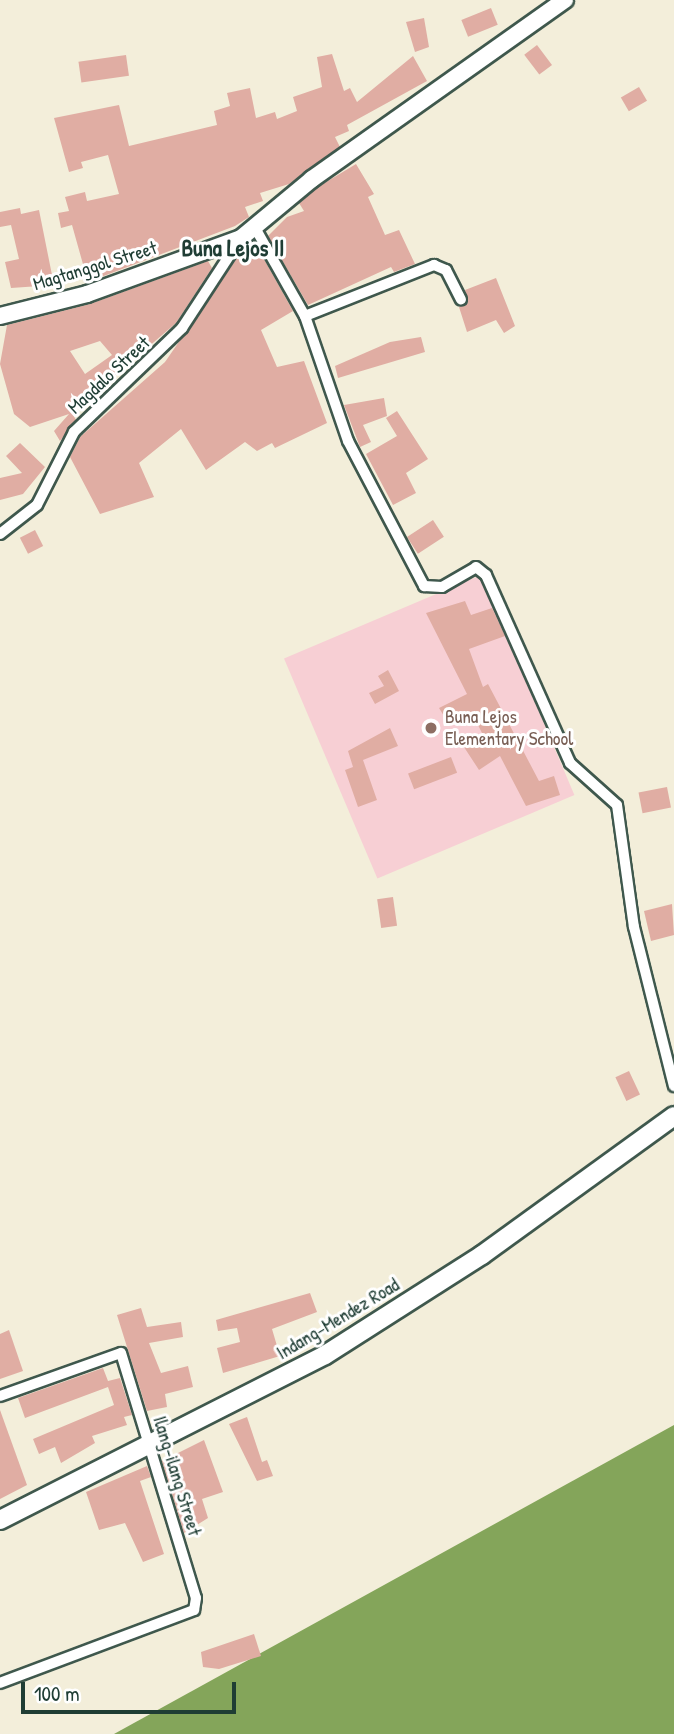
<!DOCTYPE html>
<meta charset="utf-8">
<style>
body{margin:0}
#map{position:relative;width:674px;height:1734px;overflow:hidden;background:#f3eeda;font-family:"Patrick Hand",sans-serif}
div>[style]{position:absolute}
.built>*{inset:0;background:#f7cfd4;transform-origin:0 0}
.forest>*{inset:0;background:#84a55a}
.building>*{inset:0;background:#e0ada3;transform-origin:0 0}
.roads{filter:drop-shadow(2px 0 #3f584d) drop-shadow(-2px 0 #3f584d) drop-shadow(0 2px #3f584d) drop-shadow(0 -2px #3f584d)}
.street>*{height:10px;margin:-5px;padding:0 5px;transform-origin:5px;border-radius:5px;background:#fff}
.secondary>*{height:16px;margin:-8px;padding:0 8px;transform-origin:8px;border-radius:8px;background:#fff}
.primary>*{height:18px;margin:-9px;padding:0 9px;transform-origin:9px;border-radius:9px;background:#fff}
.dots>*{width:19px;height:19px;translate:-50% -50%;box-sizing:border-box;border:4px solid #fff;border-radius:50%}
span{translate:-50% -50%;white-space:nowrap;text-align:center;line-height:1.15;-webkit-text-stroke:6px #fff;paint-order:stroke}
.street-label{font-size:19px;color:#1f3d34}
.education-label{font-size:19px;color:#785e54}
.left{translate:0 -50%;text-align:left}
.quarter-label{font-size:23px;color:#1f3d34;font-weight:700}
.scale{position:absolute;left:21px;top:1682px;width:215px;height:32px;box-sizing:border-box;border:4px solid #1f3d34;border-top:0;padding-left:9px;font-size:21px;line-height:24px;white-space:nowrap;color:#1f3d34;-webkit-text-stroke:5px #fff;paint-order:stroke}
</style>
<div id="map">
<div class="built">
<div style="left:481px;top:575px;width:239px;height:214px;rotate:67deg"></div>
</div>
<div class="forest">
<div style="clip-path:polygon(674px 1425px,674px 1734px,114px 1734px)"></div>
</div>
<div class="building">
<div style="left:491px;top:8px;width:18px;height:32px;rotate:68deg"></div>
<div style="clip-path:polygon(424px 18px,429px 47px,415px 52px,406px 22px)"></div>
<div style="left:537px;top:45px;width:25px;height:16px;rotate:53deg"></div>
<div style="clip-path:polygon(332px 54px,344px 91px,350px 88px,357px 102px,413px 56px,427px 81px,347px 125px,349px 131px,335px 137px,340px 147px,289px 184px,260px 193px,263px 201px,245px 207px,249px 217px,235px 226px,88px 282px,72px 225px,61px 228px,58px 213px,69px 211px,65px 197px,85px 192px,87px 201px,119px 194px,108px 155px,81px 162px,83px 168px,69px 172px,54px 118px,119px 105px,129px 146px,217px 125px,214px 111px,230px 106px,227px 93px,250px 88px,256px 118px,275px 112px,277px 119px,297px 111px,293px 97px,322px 87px,317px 57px)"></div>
<div style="left:126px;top:55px;width:21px;height:48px;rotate:82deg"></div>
<div style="left:639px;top:87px;width:16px;height:21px;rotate:60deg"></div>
<div style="clip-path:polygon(356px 164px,374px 194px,368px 197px,385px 235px,399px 230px,415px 264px,394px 272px,391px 267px,308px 305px,268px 236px,287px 217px,304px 211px,299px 203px,318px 187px)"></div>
<div style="clip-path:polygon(20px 208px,21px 214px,39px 210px,54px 285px,11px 288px,5px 262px,19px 259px,11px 225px,0 227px,0 212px)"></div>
<div style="clip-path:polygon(255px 243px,293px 311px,261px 330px,277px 367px,304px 361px,327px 423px,275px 448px,272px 443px,257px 451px,245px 442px,206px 470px,181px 429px,139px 463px,154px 497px,100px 514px,70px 457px,80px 437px,165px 362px,241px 252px)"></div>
<div style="clip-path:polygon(evenodd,208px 261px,212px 268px,176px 323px,72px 413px,76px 420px,60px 441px,54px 431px,69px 414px,30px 427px,14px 414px,0 364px,7px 325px,90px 304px,208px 261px,100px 341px,112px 355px,85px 374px,70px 351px,100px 341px)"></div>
<div style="clip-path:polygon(496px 278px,515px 326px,504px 333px,496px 320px,467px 332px,459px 307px,468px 303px,465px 290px)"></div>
<div style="clip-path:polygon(421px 337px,425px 352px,338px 378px,335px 366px,390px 342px)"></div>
<div style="clip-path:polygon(384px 398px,387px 416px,363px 425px,371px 442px,360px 447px,344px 405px)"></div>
<div style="clip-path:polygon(397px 411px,428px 459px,406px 473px,416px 493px,393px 505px,366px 454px,397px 436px,386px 418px)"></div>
<div style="clip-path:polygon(20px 443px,45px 467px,23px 494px,0 500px,0 478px,22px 473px,6px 456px)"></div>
<div style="left:433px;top:520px;width:20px;height:31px;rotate:57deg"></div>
<div style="left:35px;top:530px;width:18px;height:17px;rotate:63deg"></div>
<div style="clip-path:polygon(465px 601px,471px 615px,492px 608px,505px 636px,469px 649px,483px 687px,488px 684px,539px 781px,554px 776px,560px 795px,526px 806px,500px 756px,479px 770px,462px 744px,483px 735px,472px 713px,449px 724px,439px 708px,467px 694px,426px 613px)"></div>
<div style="clip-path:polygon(388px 670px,399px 691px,375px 704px,369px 693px,384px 686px,378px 676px)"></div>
<div style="clip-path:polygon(390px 728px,398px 746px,363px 760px,377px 800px,358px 807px,345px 770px,353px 767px,348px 751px)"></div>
<div style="left:451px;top:757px;width:17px;height:46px;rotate:69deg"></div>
<div style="left:667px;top:787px;width:21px;height:29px;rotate:79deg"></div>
<div style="left:393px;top:897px;width:29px;height:16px;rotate:82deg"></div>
<div style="clip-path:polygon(672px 904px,674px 935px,651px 941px,644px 911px)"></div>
<div style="left:629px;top:1071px;width:26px;height:15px;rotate:65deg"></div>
<div style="clip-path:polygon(310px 1293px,317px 1312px,272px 1329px,280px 1356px,223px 1373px,217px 1348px,240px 1342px,237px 1328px,218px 1331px,216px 1320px)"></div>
<div style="clip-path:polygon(141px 1308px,147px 1327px,181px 1322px,183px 1337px,149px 1343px,161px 1373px,188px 1366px,193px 1387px,165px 1394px,167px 1407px,147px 1411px,117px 1315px)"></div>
<div style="clip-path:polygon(9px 1330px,23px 1371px,0 1379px,0 1334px)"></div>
<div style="clip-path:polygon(103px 1368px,108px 1381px,120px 1378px,132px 1415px,124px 1417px,127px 1425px,92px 1436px,95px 1443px,61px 1463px,55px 1447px,39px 1454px,33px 1439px,114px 1405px,108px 1387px,25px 1418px,18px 1398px)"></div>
<div style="clip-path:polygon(0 1410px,27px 1485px,0 1499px)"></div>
<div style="clip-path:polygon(247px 1417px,262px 1462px,267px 1460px,273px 1476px,257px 1481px,229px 1424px)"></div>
<div style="clip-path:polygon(204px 1440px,223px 1492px,202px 1499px,208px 1518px,184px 1533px,162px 1461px)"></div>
<div style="clip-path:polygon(147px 1466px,151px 1477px,140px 1481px,164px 1554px,143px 1562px,125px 1523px,99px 1530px,86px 1492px)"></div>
<div style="clip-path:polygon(254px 1634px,261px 1656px,219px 1669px,203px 1667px,201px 1652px)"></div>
</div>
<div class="roads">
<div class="street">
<div style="left:254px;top:226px;width:103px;rotate:60.5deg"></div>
<div style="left:305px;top:316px;width:132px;rotate:71deg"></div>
<div style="left:348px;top:441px;width:164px;rotate:62.3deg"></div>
<div style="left:424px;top:586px;width:18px;rotate:3deg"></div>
<div style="left:442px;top:587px;width:39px;rotate:-30deg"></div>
<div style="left:476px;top:567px;width:13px;rotate:39deg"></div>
<div style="left:486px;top:575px;width:206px;rotate:65.9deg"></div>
<div style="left:570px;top:763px;width:63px;rotate:41.8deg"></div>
<div style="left:617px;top:805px;width:123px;rotate:82.1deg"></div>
<div style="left:634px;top:927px;width:164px;rotate:75.9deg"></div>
<div style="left:305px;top:316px;width:139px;rotate:-21.6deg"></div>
<div style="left:434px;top:265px;width:13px;rotate:23deg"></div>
<div style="left:446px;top:270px;width:33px;rotate:63deg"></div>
<div style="left:0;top:534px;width:47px;rotate:-38.1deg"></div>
<div style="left:37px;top:505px;width:82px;rotate:-63.1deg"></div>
<div style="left:74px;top:432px;width:150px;rotate:-43.9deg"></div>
<div style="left:182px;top:328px;width:108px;rotate:-56.8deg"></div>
<div style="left:0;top:1396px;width:128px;rotate:-19.6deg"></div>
<div style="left:121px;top:1353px;width:256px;rotate:73deg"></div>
<div style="left:196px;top:1598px;width:12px;rotate:99deg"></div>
<div style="left:194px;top:1610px;width:207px;rotate:159.4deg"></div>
</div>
<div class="secondary">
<div style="left:0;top:316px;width:90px;rotate:-14.2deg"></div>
<div style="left:87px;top:294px;width:164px;rotate:-20deg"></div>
<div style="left:241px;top:238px;width:92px;rotate:-39.7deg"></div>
<div style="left:312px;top:179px;width:310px;rotate:-35.3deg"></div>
</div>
<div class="primary">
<div style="left:0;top:1520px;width:364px;rotate:-26.9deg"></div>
<div style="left:325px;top:1355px;width:186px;rotate:-32.5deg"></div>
<div style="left:482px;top:1255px;width:237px;rotate:-35.9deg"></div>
</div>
</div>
<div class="dots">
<div style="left:431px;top:728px;background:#8d6e63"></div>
</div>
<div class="street-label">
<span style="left:95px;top:266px;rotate:-17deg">Magtanggol Street</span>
<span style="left:109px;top:375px;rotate:-43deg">Magdalo Street</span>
<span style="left:338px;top:1319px;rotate:-31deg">Indang–Mendez Road</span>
<span style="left:177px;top:1476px;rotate:73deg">Ilang-ilang Street</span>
</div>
<div class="education-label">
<span class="left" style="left:445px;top:728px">Buna Lejos<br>Elementary School</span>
</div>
<div class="quarter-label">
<span style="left:233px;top:248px">Buna Lejos II</span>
</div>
<div class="scale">100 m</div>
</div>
